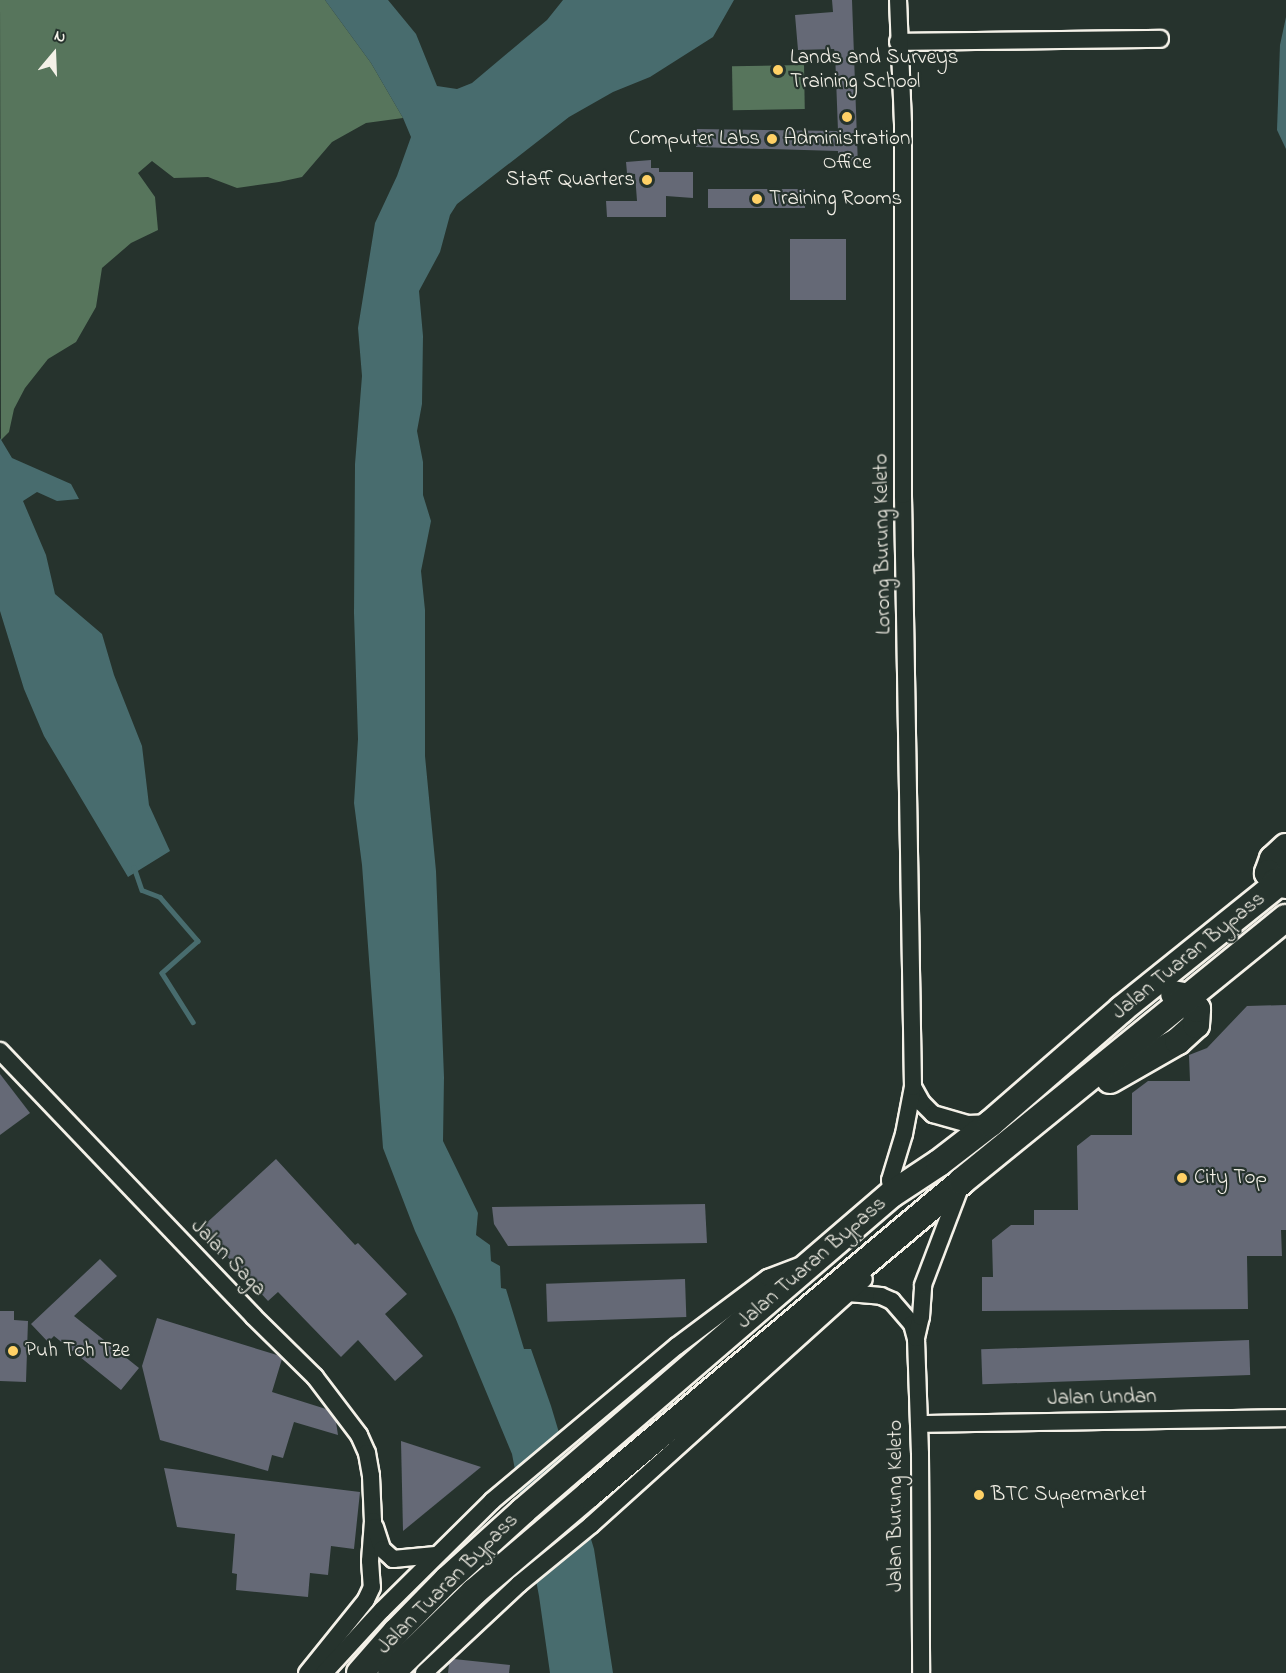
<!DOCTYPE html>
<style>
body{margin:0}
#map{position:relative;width:1286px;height:1673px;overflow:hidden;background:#26332d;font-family:"Indie Flower",sans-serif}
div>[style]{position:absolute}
.green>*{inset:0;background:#57755c;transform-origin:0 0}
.water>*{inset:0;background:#486c6e}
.stream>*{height:4.5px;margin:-2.25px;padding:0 2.25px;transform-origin:2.25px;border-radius:2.25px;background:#486c6e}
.building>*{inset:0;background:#656976;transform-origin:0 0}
.roads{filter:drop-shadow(2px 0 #f4f1e8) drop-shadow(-2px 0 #f4f1e8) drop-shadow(0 2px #f4f1e8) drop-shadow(0 -2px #f4f1e8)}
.minor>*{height:16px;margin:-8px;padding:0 8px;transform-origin:8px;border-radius:8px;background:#26332d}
.highway>*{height:26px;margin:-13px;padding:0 13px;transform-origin:13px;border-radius:13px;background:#26332d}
.dots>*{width:16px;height:16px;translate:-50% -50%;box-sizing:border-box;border:3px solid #26332d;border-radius:50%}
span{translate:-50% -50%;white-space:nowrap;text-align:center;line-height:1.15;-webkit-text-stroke:4.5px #26332d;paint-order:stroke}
.poi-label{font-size:21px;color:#f4f1e8}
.left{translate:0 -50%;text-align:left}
.right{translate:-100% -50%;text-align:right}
.street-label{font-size:21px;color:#f4f1e8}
.north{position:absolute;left:24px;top:24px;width:60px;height:60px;-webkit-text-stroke:4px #26332d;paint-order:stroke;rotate:19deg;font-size:16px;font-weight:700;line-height:24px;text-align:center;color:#f4f1e8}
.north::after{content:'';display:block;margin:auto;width:21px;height:27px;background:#f4f1e8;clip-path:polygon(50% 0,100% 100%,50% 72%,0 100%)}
</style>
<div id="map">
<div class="green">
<div style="clip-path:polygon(0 0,325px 0,371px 63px,403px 118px,366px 123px,332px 142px,302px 177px,279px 182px,237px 188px,208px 177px,174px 178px,152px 161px,138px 173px,155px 197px,158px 230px,131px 243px,102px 268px,96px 307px,76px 342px,48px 359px,25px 388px,14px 409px,9px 432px,1px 440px)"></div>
<div style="left:804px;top:65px;width:44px;height:72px;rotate:89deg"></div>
</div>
<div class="water">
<div style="clip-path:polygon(325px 0,388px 0,416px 34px,437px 86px,457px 89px,472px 83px,547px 20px,563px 0,734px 0,713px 37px,650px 77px,613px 92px,569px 117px,457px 204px,450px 215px,440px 252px,419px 291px,423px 336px,422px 404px,417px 431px,423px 462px,423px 495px,431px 521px,421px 571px,425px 610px,425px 756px,436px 871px,444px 1077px,443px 1141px,478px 1213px,476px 1235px,490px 1245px,491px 1261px,500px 1266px,501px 1288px,506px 1289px,524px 1349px,531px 1349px,551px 1406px,594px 1549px,613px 1673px,550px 1673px,539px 1596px,512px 1454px,455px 1317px,415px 1231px,383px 1148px,362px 865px,354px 803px,358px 739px,354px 613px,355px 464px,362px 376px,358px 328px,375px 223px,397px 176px,411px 137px,403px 118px,371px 63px)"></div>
<div style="clip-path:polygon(1286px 17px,1286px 149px,1277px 130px,1280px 45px)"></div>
<div style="clip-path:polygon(0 438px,12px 458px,71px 484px,79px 499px,57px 501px,37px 492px,23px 501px,46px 555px,55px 594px,102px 634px,114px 675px,142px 746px,149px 805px,170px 851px,128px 877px,44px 736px,24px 689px,0 611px)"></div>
</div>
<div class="stream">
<div style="left:134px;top:867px;width:24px;rotate:71deg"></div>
<div style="left:142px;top:890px;width:19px;rotate:21deg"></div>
<div style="left:160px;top:897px;width:58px;rotate:49.2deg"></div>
<div style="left:198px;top:941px;width:48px;rotate:138.4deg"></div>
<div style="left:162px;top:973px;width:58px;rotate:57.7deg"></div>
</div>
<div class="building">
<div style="clip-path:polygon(832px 0,852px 0,858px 166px,839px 167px,838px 151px,696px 147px,696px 129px,838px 131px,835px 52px,834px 49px,798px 50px,795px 15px,833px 12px)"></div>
<div style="clip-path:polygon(651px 160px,651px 168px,659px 168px,659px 172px,693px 172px,693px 198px,666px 196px,666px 217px,607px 217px,606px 201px,637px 201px,635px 174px,627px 173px,626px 162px)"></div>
<div style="left:805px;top:189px;width:19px;height:97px;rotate:90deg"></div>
<div style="left:790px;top:239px;width:56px;height:61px"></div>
<div style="clip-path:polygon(1286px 1005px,1286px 1230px,1281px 1230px,1282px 1256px,1247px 1256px,1248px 1309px,982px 1311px,982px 1277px,993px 1277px,992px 1240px,1011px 1225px,1034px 1225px,1034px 1210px,1078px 1210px,1077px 1146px,1091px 1135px,1132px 1135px,1132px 1093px,1148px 1081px,1190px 1081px,1189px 1055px,1207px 1048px,1247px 1006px)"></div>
<div style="clip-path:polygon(0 1074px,30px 1113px,0 1135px)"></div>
<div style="clip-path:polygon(276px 1159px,355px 1245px,358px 1243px,407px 1294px,385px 1314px,423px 1356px,395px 1381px,358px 1340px,341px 1357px,278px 1292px,268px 1301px,201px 1228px)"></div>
<div style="clip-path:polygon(705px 1204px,707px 1243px,508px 1246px,494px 1224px,492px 1207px)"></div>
<div style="clip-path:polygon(100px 1259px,117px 1276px,74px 1316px,139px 1368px,121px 1390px,54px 1336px,48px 1342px,31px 1324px)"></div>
<div style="left:685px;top:1279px;width:38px;height:139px;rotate:88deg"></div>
<div style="clip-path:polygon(0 1311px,14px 1311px,14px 1320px,28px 1321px,26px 1382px,0 1381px)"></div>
<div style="clip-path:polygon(157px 1318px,277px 1355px,282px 1359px,272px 1392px,326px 1409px,336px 1422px,338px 1435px,294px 1422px,283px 1458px,272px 1455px,268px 1471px,160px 1440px,142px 1366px)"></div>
<div style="left:1249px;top:1340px;width:35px;height:268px;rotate:88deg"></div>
<div style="clip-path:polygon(401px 1441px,481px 1467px,403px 1531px)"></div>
<div style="clip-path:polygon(164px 1468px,360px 1492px,354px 1549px,331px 1546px,328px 1575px,310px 1573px,308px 1597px,236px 1590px,237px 1574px,232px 1573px,235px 1534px,177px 1527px)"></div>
<div style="clip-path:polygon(454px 1659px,510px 1665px,509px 1673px,448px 1673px,449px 1664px)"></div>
</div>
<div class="roads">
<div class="minor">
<div style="left:898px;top:42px;width:262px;rotate:-0.7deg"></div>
<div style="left:0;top:1051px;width:366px;rotate:46.3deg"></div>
<div style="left:253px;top:1316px;width:87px;rotate:44.5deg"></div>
<div style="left:315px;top:1377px;width:73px;rotate:52.8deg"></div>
<div style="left:359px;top:1435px;width:20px;rotate:66deg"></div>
<div style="left:367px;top:1453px;width:23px;rotate:80deg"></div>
<div style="left:371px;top:1476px;width:45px;rotate:87.5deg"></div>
<div style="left:373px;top:1521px;width:40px;rotate:94.3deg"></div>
<div style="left:370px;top:1561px;width:26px;rotate:86deg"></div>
<div style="left:372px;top:1587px;width:14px;rotate:115deg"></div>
<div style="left:366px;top:1600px;width:94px;rotate:128.9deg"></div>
<div style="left:913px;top:1087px;width:18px;rotate:61deg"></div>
<div style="left:922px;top:1103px;width:16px;rotate:45deg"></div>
<div style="left:933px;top:1114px;width:35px;rotate:16deg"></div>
<div style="left:967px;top:1124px;width:23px;rotate:-2deg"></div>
<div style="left:892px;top:1194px;width:14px;rotate:-98deg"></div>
<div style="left:890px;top:1180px;width:48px;rotate:-73.1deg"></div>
<div style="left:904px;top:1134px;width:48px;rotate:-79.2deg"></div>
<div style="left:913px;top:1087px;width:592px;rotate:-90.97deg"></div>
<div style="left:903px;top:495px;width:371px;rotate:-90deg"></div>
<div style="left:903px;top:124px;width:124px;rotate:-92.3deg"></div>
<div style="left:848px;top:1293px;width:33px;rotate:5deg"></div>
<div style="left:881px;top:1296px;width:12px;rotate:24deg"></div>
<div style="left:892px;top:1301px;width:30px;rotate:49deg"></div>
<div style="left:912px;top:1324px;width:16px;rotate:75deg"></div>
<div style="left:916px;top:1339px;width:115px;rotate:88deg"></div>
<div style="left:920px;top:1454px;width:219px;rotate:89.7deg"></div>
<div style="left:916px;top:1338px;width:22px;rotate:-77deg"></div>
<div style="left:921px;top:1317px;width:32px;rotate:-86deg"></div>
<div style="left:923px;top:1285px;width:107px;rotate:-69.2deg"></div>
<div style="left:919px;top:1424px;width:367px;rotate:-0.9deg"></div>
<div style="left:375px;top:1527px;width:23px;rotate:72deg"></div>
<div style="left:382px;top:1549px;width:15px;rotate:42deg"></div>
<div style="left:393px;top:1559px;width:43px;rotate:-5.3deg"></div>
<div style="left:324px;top:1673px;width:86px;rotate:-47.4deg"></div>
<div style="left:382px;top:1610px;width:155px;rotate:-44.7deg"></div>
<div style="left:492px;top:1501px;width:241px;rotate:-40deg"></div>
<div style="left:677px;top:1346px;width:114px;rotate:-36.8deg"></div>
<div style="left:768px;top:1278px;width:33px;rotate:-21deg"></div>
<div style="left:424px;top:1673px;width:130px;rotate:-43.1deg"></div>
<div style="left:519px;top:1584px;width:93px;rotate:-39.3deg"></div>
<div style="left:591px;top:1525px;width:367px;rotate:-42deg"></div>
</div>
<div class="highway">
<div style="left:1286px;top:847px;width:18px;rotate:137deg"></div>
<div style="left:1273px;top:859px;width:15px;rotate:110deg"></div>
<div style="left:1268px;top:873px;width:11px;rotate:52deg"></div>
<div style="left:1275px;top:882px;width:11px;rotate:15deg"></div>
<div style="left:1110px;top:1080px;width:78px;rotate:-29.8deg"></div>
<div style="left:1178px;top:1041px;width:24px;rotate:-42deg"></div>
<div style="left:1196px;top:1025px;width:16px;rotate:-86deg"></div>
<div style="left:1197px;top:1009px;width:14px;rotate:-124deg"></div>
<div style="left:1189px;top:997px;width:15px;rotate:-169deg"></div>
<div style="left:360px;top:1673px;width:55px;rotate:-48.7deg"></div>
<div style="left:396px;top:1632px;width:73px;rotate:-45.6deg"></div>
<div style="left:447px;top:1580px;width:103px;rotate:-42.2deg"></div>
<div style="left:523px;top:1511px;width:486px;rotate:-40.7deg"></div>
<div style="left:892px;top:1194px;width:56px;rotate:-33.4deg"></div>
<div style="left:939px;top:1163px;width:66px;rotate:-37.6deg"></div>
<div style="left:991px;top:1123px;width:174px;rotate:-41deg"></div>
<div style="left:1122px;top:1009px;width:211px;rotate:-38.8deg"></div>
<div style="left:391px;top:1673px;width:116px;rotate:-44.3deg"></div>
<div style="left:474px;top:1592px;width:150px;rotate:-40.4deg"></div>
<div style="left:588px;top:1495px;width:488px;rotate:-40deg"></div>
<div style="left:962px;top:1181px;width:417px;rotate:-39.1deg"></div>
</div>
</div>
<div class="dots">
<div style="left:778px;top:70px;background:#ffd166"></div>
<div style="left:847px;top:117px;background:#ffd166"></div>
<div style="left:772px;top:139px;background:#ffd166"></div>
<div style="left:647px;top:180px;background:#ffd166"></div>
<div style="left:757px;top:199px;background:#ffd166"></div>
<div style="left:1182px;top:1178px;background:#ffd166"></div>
<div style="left:13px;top:1351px;background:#ffd166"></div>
<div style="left:979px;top:1495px;background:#ffd166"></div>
</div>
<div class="poi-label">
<span class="left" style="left:790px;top:70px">Lands and Surveys<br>Training School</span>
<span class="right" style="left:760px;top:139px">Computer Labs</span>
<span style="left:847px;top:151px">Administration<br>Office</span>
<span class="right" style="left:635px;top:180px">Staff Quarters</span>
<span class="left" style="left:769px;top:199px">Training Rooms</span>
<span class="left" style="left:1194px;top:1178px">City Top</span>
<span class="left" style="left:25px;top:1351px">Puh Toh Tze</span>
<span class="left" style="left:991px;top:1495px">BTC Supermarket</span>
</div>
<div class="street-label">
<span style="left:883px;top:544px;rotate:-91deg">Lorong Burung Keleto</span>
<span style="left:1189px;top:956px;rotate:-39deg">Jalan Tuaran Bypass</span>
<span style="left:228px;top:1258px;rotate:46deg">Jalan Saga</span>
<span style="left:812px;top:1263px;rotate:-41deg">Jalan Tuaran Bypass</span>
<span style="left:1102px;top:1398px;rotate:-1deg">Jalan Undan</span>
<span style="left:896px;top:1506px;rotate:-90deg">Jalan Burung Keleto</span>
<span style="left:448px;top:1584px;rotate:-45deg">Jalan Tuaran Bypass</span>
</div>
<div class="north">N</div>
</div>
